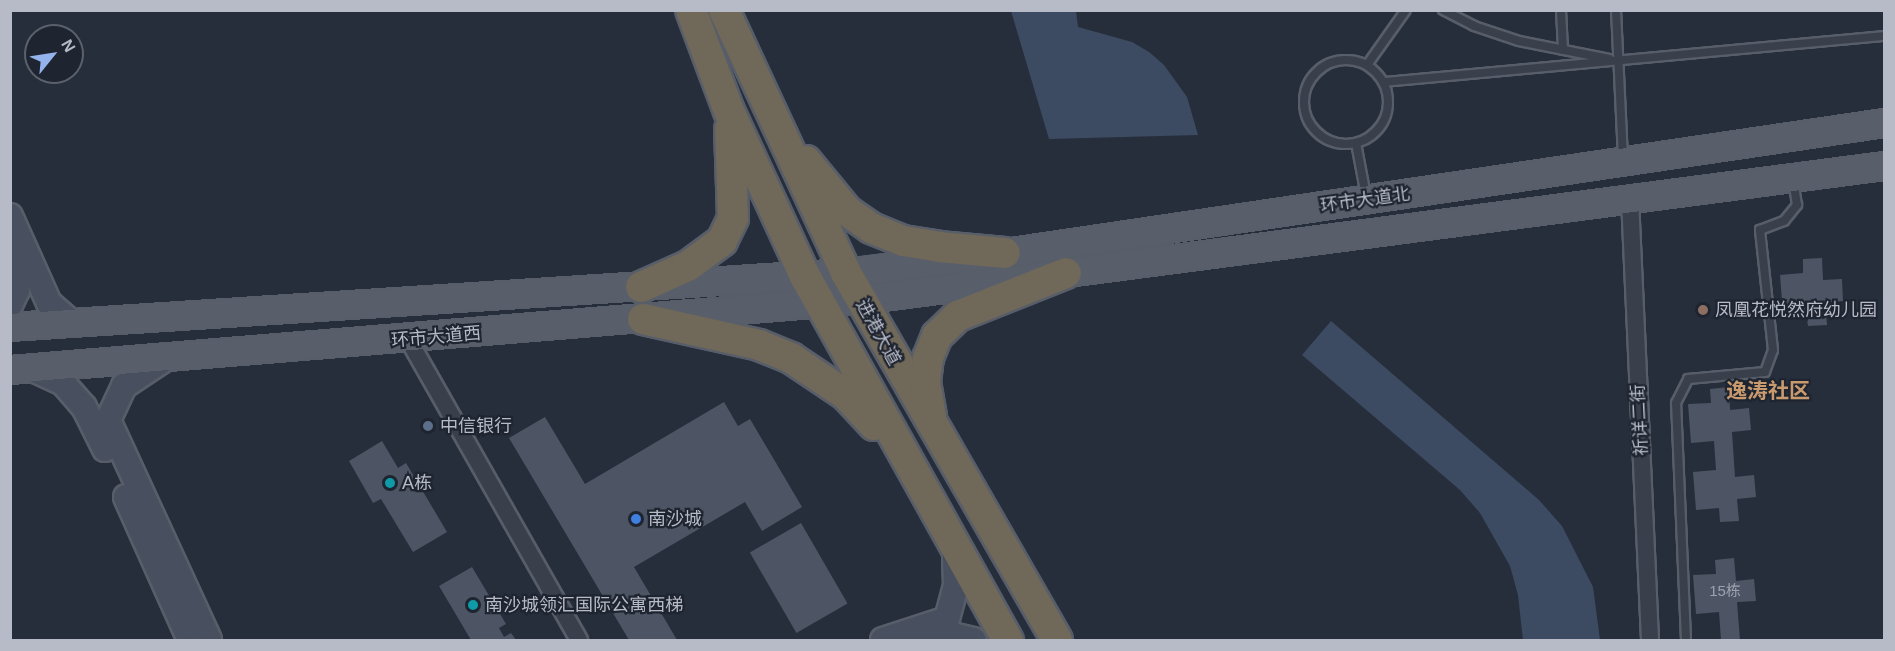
<!DOCTYPE html>
<meta charset="utf-8">
<style>
body{margin:0}
#map{position:relative;width:1895px;height:651px;overflow:hidden;background:#262e3b;font-family:Helvetica,"Noto Sans SC",sans-serif}
div>[style]{position:absolute}
.water>*{inset:0;background:#3d4b62}
.building>*{inset:0;background:#4d5564;transform-origin:0 0}
.roads{filter:drop-shadow(2px 0 #585e69) drop-shadow(-2px 0 #585e69) drop-shadow(0 2px #585e69) drop-shadow(0 -2px #585e69)}
.lane>*{height:8px;margin:-4px;padding:0 4px;transform-origin:4px;border-radius:4px;background:#3a404b}
.lane>.ring{margin:-4px;padding:0;box-sizing:content-box;background:none;border:8px solid #3a404b;border-radius:50%}
.street>*{height:16px;margin:-8px;padding:0 8px;transform-origin:8px;border-radius:8px;background:#3a404b}
.secondary>*{height:24px;margin:-12px;padding:0 12px;transform-origin:12px;border-radius:12px;background:#484f5e}
.primary>*{height:26px;margin:-13px;padding:0 13px;transform-origin:13px;border-radius:13px;background:#585f6b}
.highway>*{height:30px;margin:-15px;padding:0 15px;transform-origin:15px;border-radius:15px;background:#706858}
.dots>*{width:16px;height:16px;translate:-50% -50%;box-sizing:border-box;border:3px solid #1f2530;border-radius:50%}
span{translate:-50% -50%;white-space:nowrap;text-align:center;line-height:1.15;-webkit-text-stroke:4.5px #1f2530;paint-order:stroke}
.number-label{font-size:15px;color:#9ca2ae}
.number-label span{-webkit-text-stroke-width:0}
.street-label{font-size:18px;color:#b6bbc7}
.poi-label{font-size:18px;color:#b6bbc7}
.left{translate:0 -50%;text-align:left}
.quarter-label{font-size:21px;color:#c99a6e;font-weight:700}
.frame{position:absolute;inset:0;border:12px solid #b6bbc7;pointer-events:none}
.north{position:absolute;left:24px;top:24px;width:60px;height:60px;box-sizing:border-box;background:#1f2530;border:2px solid #5b616c;border-radius:50%;rotate:60deg;font-size:16px;font-weight:700;line-height:24px;text-align:center;color:#b6bbc7}
.north::after{content:'';display:block;margin:auto;width:21px;height:27px;background:#94b3ed;clip-path:polygon(50% 0,100% 100%,50% 72%,0 100%)}
</style>
<div id="map">
<div class="water">
<div style="clip-path:polygon(1011px 11px,1076px 11px,1078px 27px,1132px 42px,1149px 52px,1164px 65px,1187px 97px,1198px 135px,1049px 139px)"></div>
<div style="clip-path:polygon(1331px 321px,1539px 500px,1562px 526px,1593px 587px,1600px 640px,1523px 640px,1518px 595px,1510px 566px,1480px 513px,1460px 490px,1302px 355px)"></div>
</div>
<div class="building">
<div style="clip-path:polygon(1822px 258px,1823px 280px,1842px 279px,1843px 301px,1825px 302px,1827px 325px,1808px 326px,1806px 312px,1783px 313px,1780px 275px,1803px 273px,1803px 259px)"></div>
<div style="clip-path:polygon(1729px 387px,1730px 410px,1749px 408px,1751px 430px,1732px 432px,1735px 477px,1754px 475px,1756px 497px,1737px 499px,1739px 521px,1720px 522px,1719px 508px,1696px 510px,1693px 472px,1716px 470px,1714px 441px,1691px 443px,1688px 404px,1711px 403px,1710px 389px)"></div>
<div style="clip-path:polygon(724px 402px,738px 426px,750px 419px,802px 507px,762px 531px,745px 502px,634px 567px,677px 640px,629px 640px,509px 438px,545px 417px,585px 484px)"></div>
<div style="clip-path:polygon(382px 441px,398px 468px,406px 463px,447px 532px,413px 552px,381px 499px,373px 503px,349px 461px)"></div>
<div style="left:801px;top:523px;width:93px;height:59px;rotate:60deg"></div>
<div style="clip-path:polygon(1734px 558px,1736px 581px,1754px 579px,1756px 601px,1737px 602px,1740px 640px,1721px 640px,1719px 612px,1696px 614px,1693px 575px,1716px 574px,1715px 560px)"></div>
<div style="clip-path:polygon(472px 567px,506px 624px,499px 628px,504px 637px,511px 633px,516px 640px,471px 640px,439px 586px)"></div>
</div>
<div class="roads">
<div class="lane">
<div style="left:1443px;top:10px;width:35px;rotate:27deg"></div>
<div style="left:1474px;top:26px;width:47px;rotate:18.4deg"></div>
<div style="left:1519px;top:41px;width:92px;rotate:11.3deg"></div>
<div style="left:1561px;top:10px;width:40px;rotate:87.1deg"></div>
<div style="left:1616px;top:10px;width:150px;rotate:87.3deg"></div>
<div class="ring" style="left:1304px;top:60px;width:76px;height:76px"></div>
<div style="left:1367px;top:65px;width:67px;rotate:-54.7deg"></div>
<div style="left:1384px;top:82px;width:502px;rotate:-5.26deg"></div>
<div style="left:1356px;top:143px;width:54px;rotate:79.3deg"></div>
<div style="left:1686px;top:640px;width:237px;rotate:-92.4deg"></div>
<div style="left:1676px;top:403px;width:27px;rotate:-63deg"></div>
<div style="left:1688px;top:379px;width:77px;rotate:-5.2deg"></div>
<div style="left:1765px;top:372px;width:23px;rotate:-70deg"></div>
<div style="left:1773px;top:350px;width:121px;rotate:-96.2deg"></div>
<div style="left:1760px;top:230px;width:26px;rotate:-21deg"></div>
<div style="left:1784px;top:221px;width:21px;rotate:-51deg"></div>
<div style="left:1797px;top:205px;width:24px;rotate:-99deg"></div>
</div>
<div class="street">
<div style="left:1630px;top:199px;width:441px;rotate:87.4deg"></div>
<div style="left:408px;top:339px;width:346px;rotate:60.4deg"></div>
</div>
<div class="secondary">
<div style="left:10px;top:216px;width:95px;rotate:65.9deg"></div>
<div style="left:49px;top:303px;width:30px;rotate:41deg"></div>
<div style="left:10px;top:246px;width:45px;rotate:81deg"></div>
<div style="left:17px;top:290px;width:17px;rotate:115deg"></div>
<div style="left:163px;top:360px;width:47px;rotate:146.3deg"></div>
<div style="left:124px;top:386px;width:38px;rotate:115deg"></div>
<div style="left:108px;top:420px;width:242px;rotate:65.3deg"></div>
<div style="left:33px;top:369px;width:33px;rotate:25deg"></div>
<div style="left:63px;top:383px;width:32px;rotate:49deg"></div>
<div style="left:84px;top:407px;width:47px;rotate:63.4deg"></div>
<div style="left:126px;top:497px;width:157px;rotate:65.9deg"></div>
<div style="left:883px;top:640px;width:67px;rotate:-18.2deg"></div>
<div style="left:947px;top:619px;width:35px;rotate:-75deg"></div>
<div style="left:956px;top:585px;width:34px;rotate:-92deg"></div>
<div style="left:936px;top:640px;width:17px;rotate:-17deg"></div>
<div style="left:952px;top:635px;width:22px;rotate:13deg"></div>
</div>
<div class="primary">
<div style="left:10px;top:327px;width:838px;rotate:-3.7deg"></div>
<div style="left:846px;top:273px;width:160px;rotate:-7.2deg"></div>
<div style="left:1005px;top:253px;width:889px;rotate:-8.41deg"></div>
<div style="left:10px;top:370px;width:854px;rotate:-4.7deg"></div>
<div style="left:861px;top:300px;width:1032px;rotate:-7.46deg"></div>
</div>
<div class="highway">
<div style="left:691px;top:10px;width:108px;rotate:69.4deg"></div>
<div style="left:729px;top:111px;width:182px;rotate:65.3deg"></div>
<div style="left:805px;top:276px;width:417px;rotate:60.9deg"></div>
<div style="left:724px;top:10px;width:290px;rotate:65.1deg"></div>
<div style="left:846px;top:273px;width:423px;rotate:60.1deg"></div>
<div style="left:806px;top:161px;width:65px;rotate:50.6deg"></div>
<div style="left:847px;top:211px;width:29px;rotate:35deg"></div>
<div style="left:871px;top:228px;width:35px;rotate:22deg"></div>
<div style="left:903px;top:241px;width:36px;rotate:9deg"></div>
<div style="left:939px;top:247px;width:66px;rotate:5.2deg"></div>
<div style="left:641px;top:287px;width:51px;rotate:-24.1deg"></div>
<div style="left:688px;top:266px;width:42px;rotate:-36.3deg"></div>
<div style="left:722px;top:241px;width:25px;rotate:-64deg"></div>
<div style="left:733px;top:218px;width:89px;rotate:-91.9deg"></div>
<div style="left:643px;top:319px;width:119px;rotate:12.6deg"></div>
<div style="left:759px;top:345px;width:35px;rotate:22deg"></div>
<div style="left:791px;top:358px;width:66px;rotate:33.9deg"></div>
<div style="left:846px;top:395px;width:41px;rotate:47deg"></div>
<div style="left:931px;top:416px;width:35px;rotate:-100deg"></div>
<div style="left:925px;top:382px;width:24px;rotate:-83deg"></div>
<div style="left:928px;top:358px;width:24px;rotate:-68deg"></div>
<div style="left:937px;top:336px;width:29px;rotate:-44deg"></div>
<div style="left:958px;top:316px;width:116px;rotate:-21.7deg"></div>
</div>
</div>
<div class="dots">
<div style="left:1703px;top:310px;background:#8d6e63"></div>
<div style="left:428px;top:426px;background:#5c6f8a"></div>
<div style="left:390px;top:483px;background:#0f9aa8"></div>
<div style="left:636px;top:519px;background:#3f7fe0"></div>
<div style="left:473px;top:605px;background:#0f9aa8"></div>
</div>
<div class="number-label">
<span style="left:1725px;top:591px">15栋</span>
</div>
<div class="street-label">
<span style="left:1365px;top:200px;rotate:-8deg">环市大道北</span>
<span style="left:878px;top:332px;rotate:61deg">进港大道</span>
<span style="left:436px;top:337px;rotate:-5deg">环市大道西</span>
<span style="left:1640px;top:420px;rotate:-93deg">祈详二街</span>
</div>
<div class="poi-label">
<span class="left" style="left:1715px;top:310px">凤凰花悦然府幼儿园</span>
<span class="left" style="left:440px;top:426px">中信银行</span>
<span class="left" style="left:402px;top:483px">A栋</span>
<span class="left" style="left:648px;top:519px">南沙城</span>
<span class="left" style="left:485px;top:605px">南沙城领汇国际公寓西梯</span>
</div>
<div class="quarter-label">
<span style="left:1768px;top:391px">逸涛社区</span>
</div>
<div class="frame"></div>
<div class="north">N</div>
</div>
